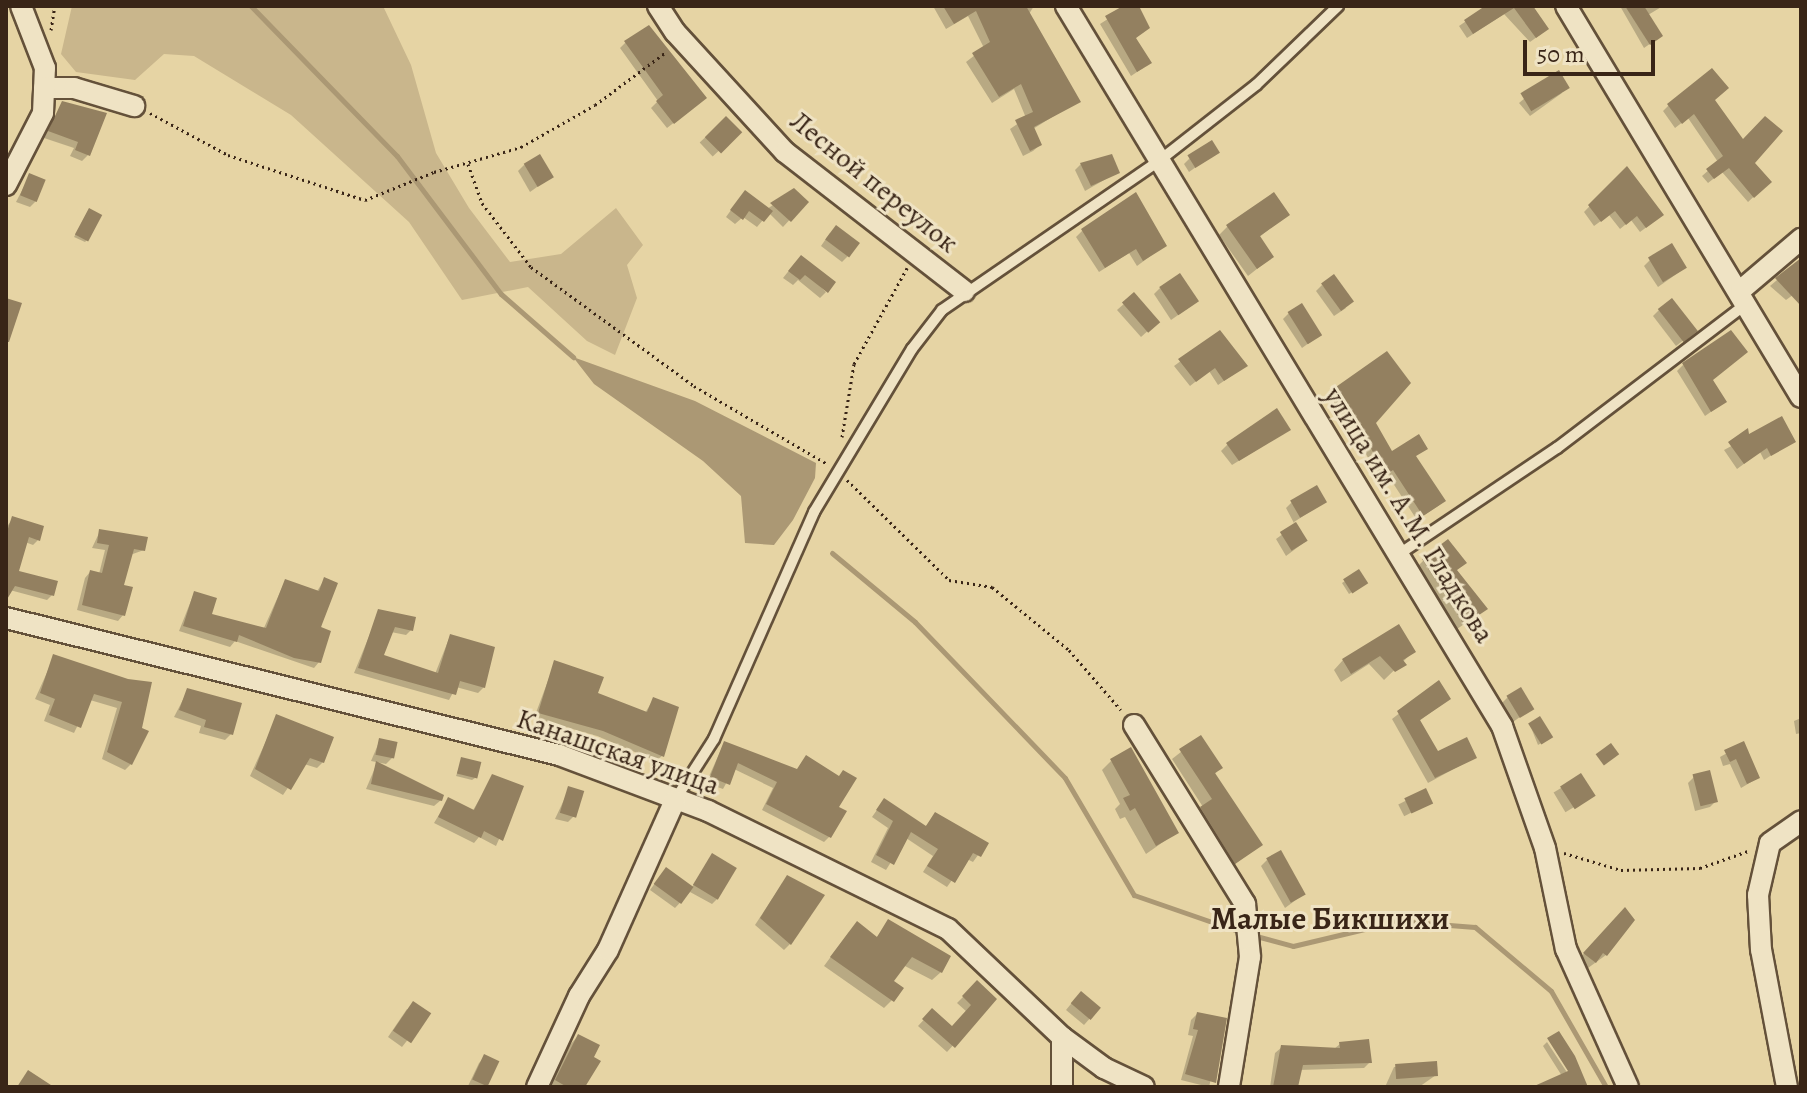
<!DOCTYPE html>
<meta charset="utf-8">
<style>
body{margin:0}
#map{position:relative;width:1807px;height:1093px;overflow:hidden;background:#e6d4a4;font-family:Alegreya,serif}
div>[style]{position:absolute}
.green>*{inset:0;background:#c9b68c}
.water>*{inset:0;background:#ab9874}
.shadow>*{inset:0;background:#0003;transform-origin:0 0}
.stream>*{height:5px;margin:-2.5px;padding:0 2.5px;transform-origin:2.5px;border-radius:2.5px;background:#ab9874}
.building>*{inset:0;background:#938060;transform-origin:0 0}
.path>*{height:3px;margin-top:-1.5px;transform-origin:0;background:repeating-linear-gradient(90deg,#392517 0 2px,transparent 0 6px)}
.roads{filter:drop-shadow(2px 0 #64513a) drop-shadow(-2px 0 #64513a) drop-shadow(0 2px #64513a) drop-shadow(0 -2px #64513a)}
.lane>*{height:10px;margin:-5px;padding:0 5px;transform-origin:5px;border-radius:5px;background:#efe3c4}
.street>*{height:20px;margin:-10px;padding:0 10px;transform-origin:10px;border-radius:10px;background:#efe3c4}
span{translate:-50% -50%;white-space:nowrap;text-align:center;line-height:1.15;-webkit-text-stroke:6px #efe3c4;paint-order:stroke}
.street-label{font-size:28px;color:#392517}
.quarter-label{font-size:32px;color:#392517;font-weight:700}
.frame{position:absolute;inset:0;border:8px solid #392517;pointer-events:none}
.scale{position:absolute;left:1523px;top:40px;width:132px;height:36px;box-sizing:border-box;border:4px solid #392517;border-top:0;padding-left:10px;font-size:24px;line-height:28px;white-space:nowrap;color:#392517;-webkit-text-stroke:6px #efe3c4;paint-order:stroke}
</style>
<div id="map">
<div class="green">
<div style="clip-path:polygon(72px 6px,383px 6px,411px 65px,436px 153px,469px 208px,510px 262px,561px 254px,616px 208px,643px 245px,627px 265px,637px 298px,615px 355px,587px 341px,528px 287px,462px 300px,409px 222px,291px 115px,194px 56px,164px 54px,135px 80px,76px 72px,61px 54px)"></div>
</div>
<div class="water">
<div style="clip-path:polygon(573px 357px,695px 401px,816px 463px,815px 478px,793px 520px,774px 545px,745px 543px,741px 496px,703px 461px,594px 384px)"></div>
</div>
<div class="shadow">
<div style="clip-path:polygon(933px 6px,1034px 6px,1029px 14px,1078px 101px,1033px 129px,1040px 145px,1033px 151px,1023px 156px,1010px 129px,1026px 118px,1014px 89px,992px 103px,966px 62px,984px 48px,968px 16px,946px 29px)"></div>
<div style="clip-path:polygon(1128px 6px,1136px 6px,1148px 28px,1134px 39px,1143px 68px,1131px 76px,1100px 24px)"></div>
<div style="clip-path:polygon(1488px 6px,1531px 6px,1541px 34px,1530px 42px,1504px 14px,1467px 38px,1459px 26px)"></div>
<div style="clip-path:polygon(1620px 6px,1663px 6px,1648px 15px,1661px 36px,1644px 48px)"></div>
<div style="clip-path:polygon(626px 42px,698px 104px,667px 128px,651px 108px,658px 101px,620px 48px)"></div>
<div style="clip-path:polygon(1562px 93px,1530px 116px,1519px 103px,1525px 98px)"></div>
<div style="clip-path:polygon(1713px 100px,1763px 188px,1748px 202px,1722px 172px,1708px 183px,1702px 176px,1718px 162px,1688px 118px,1675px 128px,1663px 111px,1669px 105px)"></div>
<div style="clip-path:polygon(63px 103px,88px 155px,82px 161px,70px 156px,74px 148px,44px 138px)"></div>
<div style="left:726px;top:118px;width:19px;height:36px;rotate:47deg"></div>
<div style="clip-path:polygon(1217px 152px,1189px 172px,1184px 164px,1190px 158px)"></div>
<div style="clip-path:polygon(1081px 164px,1118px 172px,1085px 191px,1075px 170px)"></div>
<div style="clip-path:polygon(524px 165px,551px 177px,530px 192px,518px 171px)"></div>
<div style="clip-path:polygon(1626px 169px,1656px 220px,1640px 232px,1631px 220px,1620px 229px,1609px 215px,1594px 226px,1584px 212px)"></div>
<div style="clip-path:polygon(30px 175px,36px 201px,30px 207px,16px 202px)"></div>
<div style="clip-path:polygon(794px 191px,806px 202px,783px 227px,769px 213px,757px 227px,743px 217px,735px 224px,726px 217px,739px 199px,767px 209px)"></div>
<div style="clip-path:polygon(87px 213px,88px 239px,85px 242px,74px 237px)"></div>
<div style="clip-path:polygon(1287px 215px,1258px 238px,1272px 257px,1248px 276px,1219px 235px,1228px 226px)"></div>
<div style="clip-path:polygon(1082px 231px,1164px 246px,1137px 266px,1129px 253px,1099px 272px,1076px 237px)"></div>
<div style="clip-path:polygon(830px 233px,848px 256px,842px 262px,821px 246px)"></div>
<div style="clip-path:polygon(1650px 260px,1685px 268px,1658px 287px,1644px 266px)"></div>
<div style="clip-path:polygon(795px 263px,826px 292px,820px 298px,798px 280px,793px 285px,783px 278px)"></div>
<div style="clip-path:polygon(1797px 263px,1801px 289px,1786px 300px,1770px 286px)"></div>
<div style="clip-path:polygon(1322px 285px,1346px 308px,1334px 316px,1316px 291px)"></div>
<div style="clip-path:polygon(1160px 288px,1191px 306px,1171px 320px,1154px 294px)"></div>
<div style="clip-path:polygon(1134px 295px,1151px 328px,1141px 337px,1117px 310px)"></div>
<div style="clip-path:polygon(1659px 310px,1689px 336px,1676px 346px,1653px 316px)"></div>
<div style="clip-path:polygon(1289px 313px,1320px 335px,1302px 348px,1283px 319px)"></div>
<div style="clip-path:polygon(1220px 332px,1240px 370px,1218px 385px,1209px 371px,1190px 386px,1174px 366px)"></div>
<div style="clip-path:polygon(1683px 365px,1711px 380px,1725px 402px,1705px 416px,1677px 371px)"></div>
<div style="clip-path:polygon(1335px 390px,1373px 423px,1392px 453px,1425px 448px,1414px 457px,1444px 501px,1438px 506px,1417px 520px,1387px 474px,1381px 478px,1329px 396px)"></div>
<div style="clip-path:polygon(1289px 430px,1232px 465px,1221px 451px,1227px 445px)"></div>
<div style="clip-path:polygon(1748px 437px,1793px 441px,1764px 460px,1760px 452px,1737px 469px,1724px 450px)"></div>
<div style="clip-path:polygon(1292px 502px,1325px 502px,1294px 522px,1306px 541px,1286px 556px,1276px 539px,1295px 525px,1286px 508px)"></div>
<div style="clip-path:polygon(13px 518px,38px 540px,33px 545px,25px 542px,16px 572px,52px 595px,47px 600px,6px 589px,6px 528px)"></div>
<div style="clip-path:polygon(100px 531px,144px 550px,130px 555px,122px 586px,123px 615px,118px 621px,77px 610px,85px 578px,90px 572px,99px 574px,105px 550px,92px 548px)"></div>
<div style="clip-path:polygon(1423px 561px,1455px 571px,1472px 599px,1477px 596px,1486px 609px,1457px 629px,1417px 567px)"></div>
<div style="clip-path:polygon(1359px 572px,1363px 585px,1349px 594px,1342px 583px)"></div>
<div style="clip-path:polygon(324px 580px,319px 662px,314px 668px,235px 641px,230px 647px,179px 631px,194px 593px,210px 616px,263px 630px,285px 581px,316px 593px)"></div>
<div style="clip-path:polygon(379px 612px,411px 630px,406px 635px,391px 632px,381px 657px,435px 674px,450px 636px,484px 687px,478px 693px,456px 687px,449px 700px,354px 673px)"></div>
<div style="clip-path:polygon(1413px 652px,1384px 680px,1369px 664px,1341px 682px,1334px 670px,1343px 660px)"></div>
<div style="clip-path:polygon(54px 657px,127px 681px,131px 764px,125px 770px,102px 759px,117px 708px,90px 700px,74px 733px,44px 721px,50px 705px,35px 699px)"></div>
<div style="clip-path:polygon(555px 662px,596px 694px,645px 713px,653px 700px,662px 756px,656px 761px,597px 736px,534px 718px)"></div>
<div style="clip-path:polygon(1438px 683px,1449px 699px,1419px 721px,1437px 754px,1474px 758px,1428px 783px,1392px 719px)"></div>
<div style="clip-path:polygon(188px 690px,231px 734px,225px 740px,199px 733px,201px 726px,174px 717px)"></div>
<div style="clip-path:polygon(1508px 697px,1531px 709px,1513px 722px,1502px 703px)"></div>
<div style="clip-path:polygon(277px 717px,323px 762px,317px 768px,304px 764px,283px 795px,250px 776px)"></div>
<div style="clip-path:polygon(1801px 718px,1801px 733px,1796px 734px,1794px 721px)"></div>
<div style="clip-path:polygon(1530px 725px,1548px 739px,1538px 745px)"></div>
<div style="clip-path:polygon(1200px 737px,1220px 768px,1214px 775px,1260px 845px,1226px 871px,1193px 817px,1203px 807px,1172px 759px)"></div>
<div style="clip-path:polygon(380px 740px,392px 758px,386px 764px,371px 761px)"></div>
<div style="clip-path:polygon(724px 743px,836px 807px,830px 836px,824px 842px,762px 810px,773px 788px,734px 769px,723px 789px,706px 783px)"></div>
<div style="clip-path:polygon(1743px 744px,1758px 778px,1741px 788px,1730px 764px,1723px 766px,1720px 757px)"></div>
<div style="clip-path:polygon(462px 760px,475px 778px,472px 780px,456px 776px)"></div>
<div style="clip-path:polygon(1111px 761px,1176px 833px,1146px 854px,1125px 817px,1120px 819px,1115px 809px,1120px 804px,1102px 770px)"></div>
<div style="clip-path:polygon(377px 763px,441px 800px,434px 806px,366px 789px)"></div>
<div style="clip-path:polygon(493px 776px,522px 787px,496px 846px,479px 837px,474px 843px,434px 823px,448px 800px,472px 812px)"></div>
<div style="left:1581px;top:776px;width:23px;height:32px;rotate:59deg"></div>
<div style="clip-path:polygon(1694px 777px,1716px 801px,1710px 807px,1695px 811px,1688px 783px)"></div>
<div style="clip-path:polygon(569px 789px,574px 816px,568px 822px,555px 819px)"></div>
<div style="left:1425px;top:791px;width:13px;height:30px;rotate:63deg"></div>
<div style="clip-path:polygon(879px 807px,925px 827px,936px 814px,986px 844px,973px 862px,967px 859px,947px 887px,923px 872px,933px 856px,906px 838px,886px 870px,871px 862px,888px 828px,872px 817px)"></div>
<div style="clip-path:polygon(712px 856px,718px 898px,712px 904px,690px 892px,675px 908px,650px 890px,661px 875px,692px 887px)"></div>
<div style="clip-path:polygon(1267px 860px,1304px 894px,1285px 908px,1261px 866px)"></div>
<div style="clip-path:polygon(782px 884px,790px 944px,784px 950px,755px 925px)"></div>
<div style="clip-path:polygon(1625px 910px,1606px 955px,1588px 968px,1578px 960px)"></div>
<div style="clip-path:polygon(889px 922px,941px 972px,932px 980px,903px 965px,891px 981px,892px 1000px,884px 1008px,824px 966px,849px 932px,876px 938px)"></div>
<div style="clip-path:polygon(977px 983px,995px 999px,947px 1052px,918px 1026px,932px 1011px,952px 1028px,967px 1012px,957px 1003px)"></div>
<div style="clip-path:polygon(1075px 999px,1099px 1008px,1084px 1025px,1066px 1010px)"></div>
<div style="clip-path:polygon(407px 1009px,428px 1014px,402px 1047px,388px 1037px)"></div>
<div style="clip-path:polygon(1197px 1014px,1225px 1020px,1209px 1087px,1181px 1080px,1193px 1036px,1188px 1035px,1191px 1020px)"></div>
<div style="clip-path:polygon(578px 1036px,583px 1087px,548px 1087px,569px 1046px)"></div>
<div style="clip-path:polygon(1547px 1042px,1572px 1080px,1586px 1087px,1539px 1087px,1562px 1076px,1543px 1046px)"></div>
<div style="clip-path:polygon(1340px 1044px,1370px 1062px,1364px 1068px,1299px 1070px,1296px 1087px,1270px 1087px,1275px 1053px,1282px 1047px,1334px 1049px)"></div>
<div style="clip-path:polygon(485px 1057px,485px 1085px,468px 1086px,479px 1063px)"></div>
<div style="clip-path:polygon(1435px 1064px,1436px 1075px,1419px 1087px,1385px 1087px,1394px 1067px)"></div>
</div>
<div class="stream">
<div style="left:251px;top:6px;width:209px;rotate:45.8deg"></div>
<div style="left:397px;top:156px;width:173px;rotate:53deg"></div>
<div style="left:501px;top:294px;width:96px;rotate:41.2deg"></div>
<div style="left:832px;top:553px;width:108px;rotate:39.7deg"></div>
<div style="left:915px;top:622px;width:216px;rotate:46.1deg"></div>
<div style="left:1065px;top:778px;width:136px;rotate:59.5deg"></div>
<div style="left:1134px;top:895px;width:110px;rotate:19.1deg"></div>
<div style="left:1256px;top:936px;width:38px;rotate:15deg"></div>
<div style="left:1293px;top:946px;width:108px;rotate:-13.4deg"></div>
<div style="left:1398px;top:921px;width:77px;rotate:4.5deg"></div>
<div style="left:1475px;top:927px;width:99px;rotate:40.1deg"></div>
<div style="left:1551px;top:991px;width:111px;rotate:60.2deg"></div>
</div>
<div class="building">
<div style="clip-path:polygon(943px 6px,1026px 6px,1081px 102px,1034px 127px,1042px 145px,1030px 151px,1015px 120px,1033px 112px,1021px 84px,999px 97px,972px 53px,990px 42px,976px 11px,954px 24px)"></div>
<div style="clip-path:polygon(1123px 6px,1139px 6px,1150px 28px,1136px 38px,1152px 63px,1137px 72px,1105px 16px)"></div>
<div style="clip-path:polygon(1485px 6px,1533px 6px,1549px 29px,1536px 38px,1514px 8px,1473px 34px,1464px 20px)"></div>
<div style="clip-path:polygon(1625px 6px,1644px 6px,1663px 36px,1650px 45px)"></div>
<div style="clip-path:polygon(649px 25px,707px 98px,674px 124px,656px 101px,663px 95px,624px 41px)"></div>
<div style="clip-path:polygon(1712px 68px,1729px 88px,1715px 100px,1743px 139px,1765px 116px,1783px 131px,1755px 163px,1772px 182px,1754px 198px,1729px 168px,1714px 179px,1706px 169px,1723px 156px,1694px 114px,1682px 124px,1667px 104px)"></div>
<div style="left:1559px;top:70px;width:21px;height:45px;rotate:59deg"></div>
<div style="clip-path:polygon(62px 101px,107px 113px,90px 156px,75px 150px,78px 142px,48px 131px)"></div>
<div style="left:726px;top:116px;width:23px;height:30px;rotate:45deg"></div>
<div style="left:1212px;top:140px;width:15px;height:29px;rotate:58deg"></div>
<div style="left:540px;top:154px;width:27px;height:19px;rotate:59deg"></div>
<div style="clip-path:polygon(1112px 154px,1120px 173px,1091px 186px,1080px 163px)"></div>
<div style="clip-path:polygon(1627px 166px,1664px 215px,1646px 228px,1637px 216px,1626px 225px,1615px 211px,1601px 222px,1588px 205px)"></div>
<div style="left:29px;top:173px;width:18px;height:24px;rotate:22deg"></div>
<div style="clip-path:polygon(794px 188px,809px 202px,791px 222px,770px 203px)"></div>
<div style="clip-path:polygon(745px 190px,773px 211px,764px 222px,749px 211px,743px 220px,730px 210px)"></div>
<div style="clip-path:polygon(1136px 192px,1167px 246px,1143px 261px,1136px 249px,1105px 268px,1081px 229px)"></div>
<div style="clip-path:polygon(1274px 192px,1290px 215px,1260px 236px,1274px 257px,1257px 269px,1226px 225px)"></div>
<div style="left:89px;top:208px;width:15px;height:30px;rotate:28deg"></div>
<div style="left:836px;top:225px;width:30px;height:18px;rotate:37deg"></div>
<div style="left:1672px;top:243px;width:29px;height:28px;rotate:59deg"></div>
<div style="clip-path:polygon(801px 255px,836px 282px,828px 293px,805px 275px,800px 280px,788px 271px)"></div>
<div style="clip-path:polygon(1801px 258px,1801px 306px,1775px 278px)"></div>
<div style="left:1180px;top:273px;width:34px;height:25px;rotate:56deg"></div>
<div style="left:1334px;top:274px;width:34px;height:16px;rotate:54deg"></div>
<div style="left:1134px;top:292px;width:40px;height:16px;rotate:49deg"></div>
<div style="clip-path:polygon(6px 298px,22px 303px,9px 342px,6px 342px)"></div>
<div style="left:1672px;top:298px;width:42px;height:18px;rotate:52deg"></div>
<div style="left:1302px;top:303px;width:38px;height:17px;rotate:58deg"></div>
<div style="clip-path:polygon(1220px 330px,1248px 366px,1224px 381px,1215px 368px,1196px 382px,1178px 359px)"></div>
<div style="clip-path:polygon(1731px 330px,1748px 352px,1713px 380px,1727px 402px,1711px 412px,1682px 363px)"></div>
<div style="clip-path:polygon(1387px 351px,1411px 383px,1376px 423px,1392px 451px,1419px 434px,1428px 449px,1416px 456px,1446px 501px,1423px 516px,1393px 470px,1387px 474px,1333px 389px)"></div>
<div style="clip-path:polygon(1277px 408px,1291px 430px,1239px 461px,1226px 443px)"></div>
<div style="clip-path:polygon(1782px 416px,1796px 442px,1771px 456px,1767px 448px,1744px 464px,1728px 442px,1748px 428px,1749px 434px)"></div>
<div style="left:1317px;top:485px;width:20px;height:31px;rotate:60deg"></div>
<div style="clip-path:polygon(12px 516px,44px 526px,40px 541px,29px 537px,19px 571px,58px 581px,54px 596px,15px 586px,6px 601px,6px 535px)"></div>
<div style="left:1296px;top:522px;width:22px;height:19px;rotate:58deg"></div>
<div style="clip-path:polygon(99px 529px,148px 537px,145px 551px,134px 549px,124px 585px,133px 587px,125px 616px,82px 605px,90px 570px,102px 573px,109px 545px,97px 543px)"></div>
<div style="clip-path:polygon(1448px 539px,1467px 563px,1457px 570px,1488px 609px,1464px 625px,1422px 559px)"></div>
<div style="left:1359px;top:569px;width:17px;height:19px;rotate:57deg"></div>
<div style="clip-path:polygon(324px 577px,338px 583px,321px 627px,331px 631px,321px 663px,294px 658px,239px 635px,237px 642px,183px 626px,194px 591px,217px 598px,212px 614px,266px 628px,285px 579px,319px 591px)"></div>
<div style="clip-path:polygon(378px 609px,416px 617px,413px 631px,395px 627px,384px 655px,438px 673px,450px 634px,495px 647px,485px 688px,460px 681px,456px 695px,358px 668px)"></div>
<div style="clip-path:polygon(1399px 624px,1416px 652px,1403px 660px,1407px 665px,1395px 672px,1380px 656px,1351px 674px,1342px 659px)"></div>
<div style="clip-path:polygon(53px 654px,128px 679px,152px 682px,142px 728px,149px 731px,132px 765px,107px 752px,122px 702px,94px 694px,81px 728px,49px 715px,55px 699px,40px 693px)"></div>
<div style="clip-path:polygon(554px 660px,604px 677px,598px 693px,647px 712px,653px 697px,679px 707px,664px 757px,603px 731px,538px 713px)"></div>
<div style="clip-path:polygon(1439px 680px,1451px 699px,1420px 720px,1438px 751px,1467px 737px,1477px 758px,1435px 778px,1397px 711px)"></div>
<div style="left:1521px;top:687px;width:26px;height:17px;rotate:59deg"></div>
<div style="clip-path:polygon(187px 688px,242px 703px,233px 735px,204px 727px,206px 720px,179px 710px)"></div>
<div style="clip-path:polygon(276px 714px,334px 737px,324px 763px,310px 758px,291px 790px,255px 769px)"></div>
<div style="left:1540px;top:716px;width:25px;height:14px;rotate:58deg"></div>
<div style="clip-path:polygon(1201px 735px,1223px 768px,1215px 773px,1263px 845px,1235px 864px,1200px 807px,1212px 799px,1179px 749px)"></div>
<div style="left:379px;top:738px;width:19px;height:17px;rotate:12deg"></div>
<div style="clip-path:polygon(724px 741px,797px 769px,806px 755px,839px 776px,843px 770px,857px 778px,839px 807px,847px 811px,831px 838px,766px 804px,777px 782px,738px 763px,730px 785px,710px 777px)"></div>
<div style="clip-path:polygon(1744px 741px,1760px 778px,1747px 784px,1736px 759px,1730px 762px,1724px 750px)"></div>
<div style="left:1611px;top:743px;width:14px;height:19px;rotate:54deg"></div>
<div style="clip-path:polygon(1131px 747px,1179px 833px,1156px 846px,1135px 808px,1130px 811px,1123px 798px,1130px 795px,1110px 759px)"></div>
<div style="left:461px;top:757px;width:21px;height:17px;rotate:14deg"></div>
<div style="clip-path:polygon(376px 761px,444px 795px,442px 801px,371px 784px)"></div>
<div style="left:1710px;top:770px;width:33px;height:18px;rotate:76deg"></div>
<div style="left:1581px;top:773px;width:27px;height:25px;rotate:57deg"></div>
<div style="clip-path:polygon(492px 774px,524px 786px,503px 841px,484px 831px,481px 838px,438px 817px,448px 797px,474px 810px)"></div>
<div style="left:568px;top:786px;width:17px;height:28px;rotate:17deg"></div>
<div style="left:1426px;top:788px;width:17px;height:24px;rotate:65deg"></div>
<div style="clip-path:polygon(884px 798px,926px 826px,935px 812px,989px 843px,981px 857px,973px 853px,955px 883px,927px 866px,938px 849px,911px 832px,894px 865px,876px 855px,893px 821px,876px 810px)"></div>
<div style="left:1281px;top:850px;width:51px;height:17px;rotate:61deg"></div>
<div style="left:712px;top:853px;width:29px;height:37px;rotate:31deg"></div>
<div style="left:666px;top:867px;width:34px;height:21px;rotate:36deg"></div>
<div style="clip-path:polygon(787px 875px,825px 895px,791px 945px,760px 918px)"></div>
<div style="clip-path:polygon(1625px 907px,1635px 920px,1607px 956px,1603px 953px,1596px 963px,1583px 953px)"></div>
<div style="clip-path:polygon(888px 919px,951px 956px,942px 973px,912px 957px,894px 981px,904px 988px,894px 1002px,830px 957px,857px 921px,877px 937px)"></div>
<div style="clip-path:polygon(977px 980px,997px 999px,955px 1048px,922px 1019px,932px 1008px,952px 1026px,971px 1005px,962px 996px)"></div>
<div style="left:1081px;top:991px;width:26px;height:16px;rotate:40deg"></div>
<div style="left:413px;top:1001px;width:22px;height:36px;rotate:34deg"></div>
<div style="clip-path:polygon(1197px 1012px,1227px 1018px,1216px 1083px,1185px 1074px,1198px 1030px,1193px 1029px)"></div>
<div style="clip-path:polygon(1559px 1031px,1575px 1056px,1588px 1087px,1532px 1087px,1568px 1071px,1547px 1038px)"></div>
<div style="clip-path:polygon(578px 1034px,600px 1045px,594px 1057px,601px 1061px,585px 1087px,567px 1087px,555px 1080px)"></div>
<div style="clip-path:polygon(1369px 1039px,1372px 1063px,1303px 1065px,1298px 1087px,1273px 1087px,1281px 1045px,1340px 1048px,1339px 1042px)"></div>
<div style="left:484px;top:1054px;width:17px;height:28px;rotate:25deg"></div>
<div style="left:1437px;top:1061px;width:15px;height:42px;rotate:86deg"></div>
<div style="clip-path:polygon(28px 1070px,54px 1087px,17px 1087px)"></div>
</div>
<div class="path">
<div style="left:51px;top:30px;width:24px;rotate:-81deg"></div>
<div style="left:150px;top:113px;width:89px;rotate:28.3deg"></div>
<div style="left:228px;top:155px;width:144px;rotate:18.2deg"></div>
<div style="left:365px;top:200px;width:74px;rotate:-22.1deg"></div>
<div style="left:434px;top:172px;width:91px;rotate:-16deg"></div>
<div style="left:521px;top:147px;width:85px;rotate:-29.6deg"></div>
<div style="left:595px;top:105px;width:89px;rotate:-36.7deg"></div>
<div style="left:468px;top:164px;width:41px;rotate:70.3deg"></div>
<div style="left:482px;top:203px;width:81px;rotate:52.6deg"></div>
<div style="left:531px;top:267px;width:202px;rotate:36.1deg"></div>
<div style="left:694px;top:386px;width:153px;rotate:30.3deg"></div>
<div style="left:842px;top:437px;width:74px;rotate:-80.7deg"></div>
<div style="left:854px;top:364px;width:110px;rotate:-61.1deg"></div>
<div style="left:847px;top:480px;width:143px;rotate:44.4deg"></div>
<div style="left:949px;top:580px;width:44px;rotate:9.2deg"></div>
<div style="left:992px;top:587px;width:99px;rotate:39.3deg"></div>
<div style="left:1069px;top:650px;width:79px;rotate:49.1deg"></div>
<div style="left:1564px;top:853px;width:59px;rotate:16.6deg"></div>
<div style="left:1621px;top:870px;width:79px;rotate:-1.5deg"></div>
<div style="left:1700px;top:868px;width:51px;rotate:-19.5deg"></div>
</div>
<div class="roads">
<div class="lane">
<div style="left:1399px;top:554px;width:190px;rotate:-33.9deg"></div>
<div style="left:1557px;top:448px;width:239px;rotate:-37.3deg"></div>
<div style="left:675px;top:800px;width:72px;rotate:-57.4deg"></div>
<div style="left:714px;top:739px;width:248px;rotate:-66.2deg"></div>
<div style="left:814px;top:512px;width:190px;rotate:-59deg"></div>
<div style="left:912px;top:349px;width:49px;rotate:-52.4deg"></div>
<div style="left:942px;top:310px;width:265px;rotate:-34.5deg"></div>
<div style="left:1160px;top:160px;width:122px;rotate:-38deg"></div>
<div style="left:1256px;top:85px;width:114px;rotate:-43.9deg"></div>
</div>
<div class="street">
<div style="left:658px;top:6px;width:31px;rotate:57deg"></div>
<div style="left:675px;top:32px;width:163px;rotate:47.5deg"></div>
<div style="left:785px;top:152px;width:227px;rotate:37.8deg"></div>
<div style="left:1066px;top:6px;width:842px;rotate:58.8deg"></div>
<div style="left:1502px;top:726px;width:129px;rotate:70.6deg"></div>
<div style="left:1545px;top:848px;width:103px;rotate:78.3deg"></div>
<div style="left:1566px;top:949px;width:151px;rotate:65.8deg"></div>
<div style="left:1566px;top:6px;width:456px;rotate:59deg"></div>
<div style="left:44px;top:88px;width:30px"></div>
<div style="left:74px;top:88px;width:63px;rotate:16.7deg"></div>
<div style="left:6px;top:185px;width:81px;rotate:-62.8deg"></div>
<div style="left:43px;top:113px;width:45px;rotate:-87.5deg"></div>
<div style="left:45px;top:68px;width:66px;rotate:-111.2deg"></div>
<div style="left:1741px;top:290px;width:79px;rotate:-40.4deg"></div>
<div style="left:6px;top:618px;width:570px;rotate:13.91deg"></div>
<div style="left:559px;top:755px;width:159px;rotate:20.6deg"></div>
<div style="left:708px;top:811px;width:267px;rotate:26.2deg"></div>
<div style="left:948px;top:929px;width:157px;rotate:43.5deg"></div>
<div style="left:1062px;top:1037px;width:52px;rotate:36.4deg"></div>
<div style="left:1104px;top:1068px;width:44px;rotate:25.4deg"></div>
<div style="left:1134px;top:725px;width:211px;rotate:58.2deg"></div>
<div style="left:1245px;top:904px;width:53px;rotate:84.6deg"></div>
<div style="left:1250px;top:957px;width:132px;rotate:99.2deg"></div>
<div style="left:537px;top:1087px;width:100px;rotate:-65.2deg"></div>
<div style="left:579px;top:996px;width:54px;rotate:-57.8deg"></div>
<div style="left:608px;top:950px;width:164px;rotate:-65.9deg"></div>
<div style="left:1062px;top:1087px;width:50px;rotate:-90deg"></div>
<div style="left:1787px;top:1087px;width:139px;rotate:-100.7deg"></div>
<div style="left:1761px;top:950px;width:55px;rotate:-93.1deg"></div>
<div style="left:1758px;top:895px;width:53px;rotate:-77deg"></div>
<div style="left:1770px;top:843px;width:38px;rotate:-35deg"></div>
</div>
</div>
<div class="street-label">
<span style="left:874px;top:182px;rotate:39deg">Лесной переулок</span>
<span style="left:1409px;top:515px;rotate:58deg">улица им. А.М. Гладкова</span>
<span style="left:618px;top:752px;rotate:19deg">Канашская улица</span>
</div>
<div class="quarter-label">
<span style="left:1330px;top:918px">Малые Бикшихи</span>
</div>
<div class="frame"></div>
<div class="scale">50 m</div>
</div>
